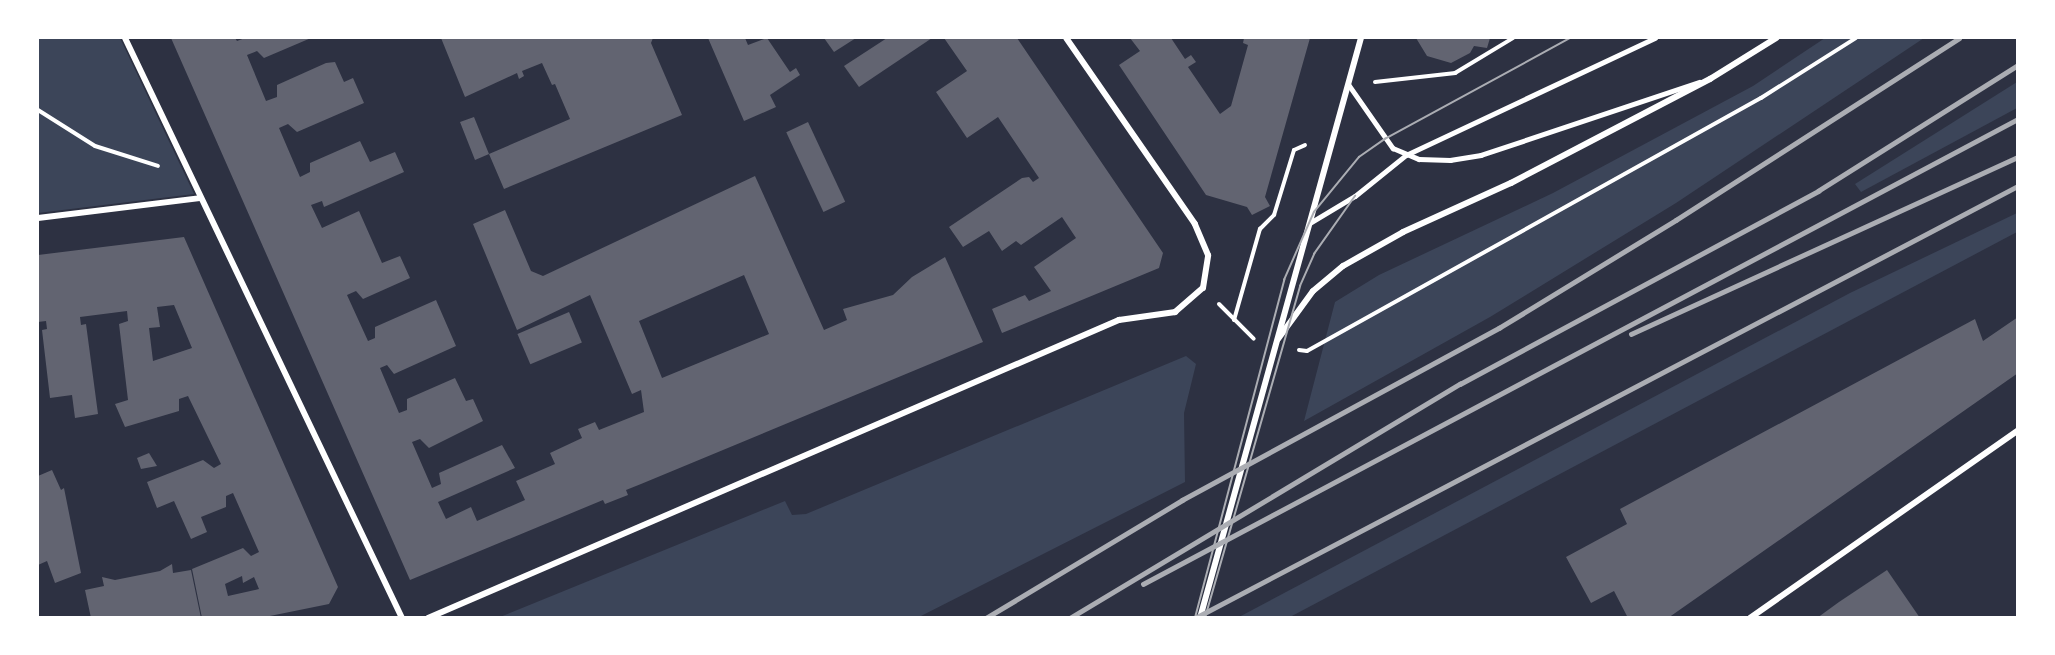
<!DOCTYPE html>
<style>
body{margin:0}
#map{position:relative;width:2055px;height:655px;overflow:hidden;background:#2d3142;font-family:"Alegreya Sans",sans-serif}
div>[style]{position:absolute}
.green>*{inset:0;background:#3c4559}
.building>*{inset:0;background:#626471;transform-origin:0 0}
.path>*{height:4px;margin:-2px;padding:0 2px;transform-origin:2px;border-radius:2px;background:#fff}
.service>*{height:4.5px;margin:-2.25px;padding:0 2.25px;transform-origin:2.25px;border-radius:2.25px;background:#fff}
.minor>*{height:6px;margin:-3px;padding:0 3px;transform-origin:3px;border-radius:3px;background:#fff}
.tram>*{height:1.5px;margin:-0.75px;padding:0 0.75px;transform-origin:0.75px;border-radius:0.75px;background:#abadb3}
.rail>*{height:4.5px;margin:-2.25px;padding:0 2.25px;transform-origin:2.25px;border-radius:2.25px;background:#abadb3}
span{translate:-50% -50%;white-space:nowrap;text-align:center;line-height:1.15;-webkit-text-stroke:6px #fff;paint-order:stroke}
.frame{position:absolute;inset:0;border:39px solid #fff;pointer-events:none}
</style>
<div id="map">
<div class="green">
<div style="clip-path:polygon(38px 38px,120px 38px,194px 194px,38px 213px)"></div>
<div style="clip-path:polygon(1825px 38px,1924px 38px,1676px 203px,1490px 317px,1304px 421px,1335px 302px,1379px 275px,1553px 193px,1753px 86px)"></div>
<div style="clip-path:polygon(2017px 82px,2017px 108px,1861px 192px,1855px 184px)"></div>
<div style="clip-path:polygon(2017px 213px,2017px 232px,1290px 617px,1239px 617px,1850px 293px)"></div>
<div style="clip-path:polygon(1186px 356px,1196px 364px,1184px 413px,1185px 482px,919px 617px,500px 617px,785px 501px,792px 515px,806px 514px)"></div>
</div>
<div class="building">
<div style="clip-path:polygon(evenodd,171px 38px,235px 38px,237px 41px,245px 38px,311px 38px,264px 58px,257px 51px,247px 55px,266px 101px,277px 97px,277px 85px,326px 63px,335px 62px,344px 82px,353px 78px,364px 103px,297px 132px,288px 124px,279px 128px,300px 177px,310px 172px,310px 163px,360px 141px,370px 162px,395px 152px,404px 172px,324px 207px,322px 201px,311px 205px,322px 228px,359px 211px,382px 263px,400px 256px,410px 278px,363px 299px,356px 291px,347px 295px,368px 341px,375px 338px,375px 327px,436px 300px,456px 346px,394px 374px,387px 365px,380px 368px,399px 413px,407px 410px,407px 399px,455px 378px,466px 401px,473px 399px,483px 421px,429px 448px,420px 439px,412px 442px,432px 488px,441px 484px,439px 473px,502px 445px,515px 468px,438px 502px,446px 519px,471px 507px,477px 521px,525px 500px,516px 481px,555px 464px,550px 453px,582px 438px,578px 429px,595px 422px,599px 430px,644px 412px,641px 390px,632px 394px,590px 295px,517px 330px,473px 224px,505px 210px,531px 271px,543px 276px,755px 176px,824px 330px,847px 320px,843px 309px,893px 295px,912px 277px,945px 257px,983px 342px,641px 484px,626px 490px,628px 495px,605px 504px,603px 500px,410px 580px,171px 38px,744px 275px,769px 334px,662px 378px,639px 321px,744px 275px)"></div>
<div style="clip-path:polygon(441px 38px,653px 38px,651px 43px,682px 115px,504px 189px,489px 154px,475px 160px,460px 122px,474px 117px,489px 154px,570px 119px,555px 84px,552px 85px,542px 63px,522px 71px,524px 76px,519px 79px,517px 73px,465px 97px)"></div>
<div style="clip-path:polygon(708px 38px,745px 38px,748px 45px,767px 38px,790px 72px,796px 68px,800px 75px,770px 95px,776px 107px,744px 121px)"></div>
<div style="clip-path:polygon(824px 38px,856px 38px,834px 52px)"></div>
<div style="clip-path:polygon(887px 38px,932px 38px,859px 87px,844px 66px)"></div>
<div style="clip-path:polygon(944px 38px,1017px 38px,1163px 253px,1159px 268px,1002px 333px,992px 309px,1025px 295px,1029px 301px,1051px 291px,1034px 267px,1076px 238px,1062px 217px,1021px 245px,1016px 241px,1002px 251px,989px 231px,963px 247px,949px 227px,1022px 178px,1029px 177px,1033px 182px,1039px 178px,998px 117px,967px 138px,936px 92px,967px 71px)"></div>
<div style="clip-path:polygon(1130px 38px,1171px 38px,1185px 59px,1191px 55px,1196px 62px,1188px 67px,1220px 114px,1231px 106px,1248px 45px,1243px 43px,1244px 38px,1310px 38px,1265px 197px,1270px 206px,1252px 215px,1247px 207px,1206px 195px,1119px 65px,1140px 51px)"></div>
<div style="clip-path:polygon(1416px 38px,1490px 38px,1487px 48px,1474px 46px,1470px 53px,1451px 63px,1427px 56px)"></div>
<div style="left:808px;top:122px;width:88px;height:24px;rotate:65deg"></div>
<div style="clip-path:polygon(evenodd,184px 237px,338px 587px,329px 604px,260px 618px,202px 618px,192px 569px,243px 548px,251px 556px,259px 552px,233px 493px,226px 496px,226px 507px,201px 517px,207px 532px,191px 539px,174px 501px,157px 508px,147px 482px,203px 460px,214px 468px,221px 464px,188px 396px,179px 399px,179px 411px,125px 427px,115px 404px,128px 400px,119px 324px,128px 321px,127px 311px,80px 317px,81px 325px,86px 324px,98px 414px,75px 418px,72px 395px,50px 398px,42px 330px,47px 329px,46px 321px,38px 322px,38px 255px,184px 237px,174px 305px,192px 348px,153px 361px,149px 328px,160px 327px,157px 307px,174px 305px,184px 237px,242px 576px,243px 583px,254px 577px,259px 589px,228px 596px,225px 584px,242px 576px)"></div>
<div style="left:569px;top:312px;width:33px;height:56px;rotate:67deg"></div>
<div style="clip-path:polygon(2018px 317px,2018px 373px,1668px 618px,1628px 618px,1614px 591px,1591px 603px,1566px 557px,1627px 524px,1620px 509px,1975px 319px,1983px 341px)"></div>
<div style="clip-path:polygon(149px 453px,157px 466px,141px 469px,137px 458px)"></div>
<div style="clip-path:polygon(52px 470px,61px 490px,64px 488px,81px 573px,55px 583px,47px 561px,38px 565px,38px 476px)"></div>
<div style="clip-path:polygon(172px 564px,173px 573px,191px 570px,201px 618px,91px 618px,85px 590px,104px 586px,102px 577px,115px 580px,160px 571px)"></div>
<div style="clip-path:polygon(1887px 570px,1920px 618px,1817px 618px,1839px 602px)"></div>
</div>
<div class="path">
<div style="left:1375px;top:82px;width:81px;rotate:-6.4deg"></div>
<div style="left:1455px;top:73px;width:68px;rotate:-31.1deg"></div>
<div style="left:38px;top:110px;width:67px;rotate:32.3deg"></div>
<div style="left:95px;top:146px;width:66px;rotate:17.6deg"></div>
<div style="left:1219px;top:304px;width:49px;rotate:45deg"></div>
<div style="left:1234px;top:320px;width:95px;rotate:-74.1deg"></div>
<div style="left:1260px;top:229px;width:20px;rotate:-45deg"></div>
<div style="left:1274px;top:215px;width:68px;rotate:-72.9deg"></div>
<div style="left:1294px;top:150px;width:12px;rotate:-24deg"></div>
<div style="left:1299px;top:350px;width:8px;rotate:7deg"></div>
<div style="left:1307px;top:351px;width:520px;rotate:-29.13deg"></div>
<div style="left:1761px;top:98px;width:112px;rotate:-32.3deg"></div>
</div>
<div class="service">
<div style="left:1349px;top:85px;width:77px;rotate:55.1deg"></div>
<div style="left:1393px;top:148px;width:28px;rotate:23deg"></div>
<div style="left:1419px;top:159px;width:31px;rotate:2deg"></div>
<div style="left:1450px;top:160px;width:31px;rotate:-9deg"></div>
<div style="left:1481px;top:155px;width:230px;rotate:-18.5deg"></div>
<div style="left:1310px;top:223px;width:52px;rotate:-31deg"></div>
<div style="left:1355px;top:196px;width:65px;rotate:-38.8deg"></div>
<div style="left:1406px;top:155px;width:275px;rotate:-25.2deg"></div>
</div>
<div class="minor">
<div style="left:125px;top:38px;width:643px;rotate:64.47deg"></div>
<div style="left:38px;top:218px;width:163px;rotate:-7deg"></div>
<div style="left:1278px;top:339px;width:59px;rotate:-53.9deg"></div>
<div style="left:1313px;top:291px;width:39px;rotate:-40deg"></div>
<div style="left:1343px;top:266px;width:69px;rotate:-29.5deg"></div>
<div style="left:1403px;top:232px;width:119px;rotate:-24.4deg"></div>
<div style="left:1511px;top:183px;width:225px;rotate:-27.6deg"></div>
<div style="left:1710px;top:79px;width:78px;rotate:-31.8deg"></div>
<div style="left:428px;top:618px;width:753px;rotate:-23.33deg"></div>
<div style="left:1119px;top:320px;width:57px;rotate:-8.1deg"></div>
<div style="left:1175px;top:312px;width:37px;rotate:-41deg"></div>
<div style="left:1203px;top:288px;width:33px;rotate:-81deg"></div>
<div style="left:1208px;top:255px;width:34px;rotate:-113deg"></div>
<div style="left:1195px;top:224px;width:226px;rotate:-124.7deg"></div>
<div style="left:1200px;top:618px;width:602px;rotate:-74.49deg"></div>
<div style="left:1750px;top:618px;width:327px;rotate:-35deg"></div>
</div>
<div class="tram">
<div style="left:1195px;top:618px;width:350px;rotate:-75.2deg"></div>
<div style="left:1284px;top:280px;width:74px;rotate:-66.2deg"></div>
<div style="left:1314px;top:212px;width:71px;rotate:-50.7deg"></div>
<div style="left:1359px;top:157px;width:32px;rotate:-35deg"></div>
<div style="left:1385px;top:139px;width:211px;rotate:-28.6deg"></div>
<div style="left:1205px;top:618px;width:345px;rotate:-74deg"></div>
<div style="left:1300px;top:286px;width:35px;rotate:-66deg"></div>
<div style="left:1314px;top:254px;width:71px;rotate:-54.7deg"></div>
</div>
<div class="rail">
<div style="left:1631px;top:334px;width:426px;rotate:-24.6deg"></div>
<div style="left:1143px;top:584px;width:991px;rotate:-27.99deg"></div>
<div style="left:986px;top:618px;width:229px;rotate:-31deg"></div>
<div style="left:1182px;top:500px;width:361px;rotate:-28.5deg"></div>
<div style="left:1499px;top:328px;width:207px;rotate:-31.4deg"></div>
<div style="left:1676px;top:220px;width:336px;rotate:-32.7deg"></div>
<div style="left:1070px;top:618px;width:455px;rotate:-31deg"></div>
<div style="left:1460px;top:384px;width:407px;rotate:-28.3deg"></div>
<div style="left:1818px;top:191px;width:236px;rotate:-32.2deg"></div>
<div style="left:1195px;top:618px;width:929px;rotate:-27.7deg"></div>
</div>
<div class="frame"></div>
</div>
